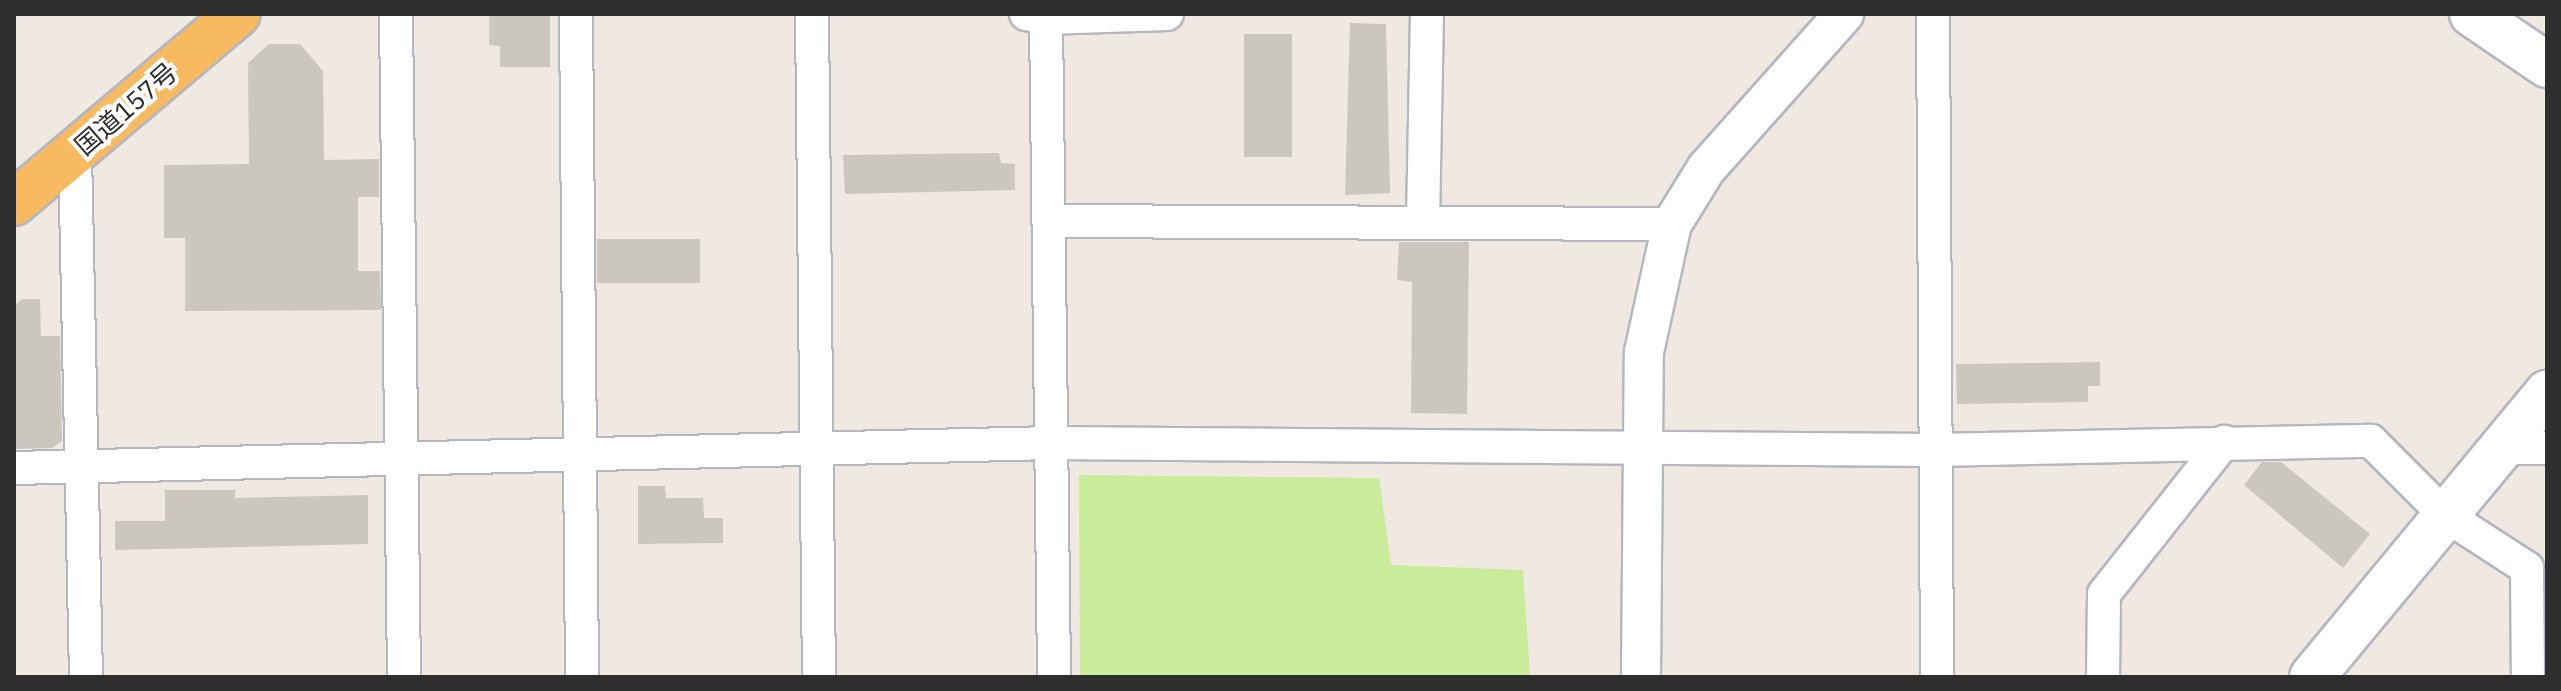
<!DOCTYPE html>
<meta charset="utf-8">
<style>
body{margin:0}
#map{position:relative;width:2561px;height:691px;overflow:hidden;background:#efe9e1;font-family:"IBM Plex Sans","Noto Sans JP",sans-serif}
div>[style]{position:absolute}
.pitch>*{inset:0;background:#c9ec9a}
.building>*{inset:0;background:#cbc7bf;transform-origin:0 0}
.roads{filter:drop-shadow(2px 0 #b4b7c1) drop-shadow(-2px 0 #b4b7c1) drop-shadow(0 2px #b4b7c1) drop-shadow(0 -2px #b4b7c1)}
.minor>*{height:32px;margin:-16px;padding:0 16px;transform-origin:16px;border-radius:16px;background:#fff}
.tertiary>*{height:38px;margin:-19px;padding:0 19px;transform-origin:19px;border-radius:19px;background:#fff}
.secondary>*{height:44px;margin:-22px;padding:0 22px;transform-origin:22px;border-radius:22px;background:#fff}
.trunk>*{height:44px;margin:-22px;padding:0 22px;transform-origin:22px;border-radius:22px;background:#f8ba60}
span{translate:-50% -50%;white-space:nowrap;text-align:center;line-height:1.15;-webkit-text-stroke:8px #fff;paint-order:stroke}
.street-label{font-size:26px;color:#2e2e2e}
.frame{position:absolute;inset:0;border:16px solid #2e2e2e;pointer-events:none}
</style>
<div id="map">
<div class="pitch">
<div style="clip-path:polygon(1079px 475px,1379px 478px,1391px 565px,1523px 570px,1530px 677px,1080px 677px)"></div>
</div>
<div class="building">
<div style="clip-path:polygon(489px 14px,550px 14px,550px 67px,500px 67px,500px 46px,489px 45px)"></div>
<div style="clip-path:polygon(1350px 23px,1386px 24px,1390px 193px,1345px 195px)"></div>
<div style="left:1244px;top:34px;width:48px;height:123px"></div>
<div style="clip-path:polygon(269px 44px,300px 44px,323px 71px,324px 160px,379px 159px,379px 197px,358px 197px,358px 271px,380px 271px,381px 310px,185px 311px,185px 238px,164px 238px,164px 165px,249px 164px,248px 63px)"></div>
<div style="clip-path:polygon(999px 153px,1001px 163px,1015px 164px,1015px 190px,845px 194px,843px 155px)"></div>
<div style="left:597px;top:239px;width:103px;height:44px"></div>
<div style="clip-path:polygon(1399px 242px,1469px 242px,1467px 414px,1411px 413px,1412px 282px,1397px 280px)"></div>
<div style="clip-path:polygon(22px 299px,40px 299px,41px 336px,60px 336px,62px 441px,52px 448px,14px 449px,14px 306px)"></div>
<div style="clip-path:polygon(2100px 362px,2100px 386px,2088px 386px,2088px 402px,1957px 404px,1956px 364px)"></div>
<div style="clip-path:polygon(2262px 462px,2281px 462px,2370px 534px,2343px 568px,2244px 485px)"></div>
<div style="clip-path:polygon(638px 486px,665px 486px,666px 498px,703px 498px,704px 518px,723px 518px,723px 543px,638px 544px)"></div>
<div style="clip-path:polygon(165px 490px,235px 490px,235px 498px,368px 495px,368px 544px,115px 550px,115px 521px,165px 521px)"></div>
</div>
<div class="roads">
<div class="minor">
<div style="left:396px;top:14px;width:663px;rotate:89.31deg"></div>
<div style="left:576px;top:14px;width:663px;rotate:89.48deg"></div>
<div style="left:812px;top:14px;width:663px;rotate:89.4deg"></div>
<div style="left:1026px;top:14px;width:20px;rotate:11deg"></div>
<div style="left:1046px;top:18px;width:659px;rotate:89.3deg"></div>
<div style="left:1933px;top:14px;width:663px;rotate:89.65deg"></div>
<div style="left:1046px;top:18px;width:121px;rotate:-1.9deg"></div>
<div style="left:75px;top:153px;width:524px;rotate:88.8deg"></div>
<div style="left:1049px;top:221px;width:623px;rotate:0.28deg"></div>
<div style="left:1423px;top:221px;width:207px;rotate:-88.9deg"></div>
<div style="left:2499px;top:448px;width:48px"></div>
<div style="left:14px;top:468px;width:1038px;rotate:-1.38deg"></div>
<div style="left:1052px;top:443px;width:881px;rotate:0.46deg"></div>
<div style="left:1933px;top:450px;width:438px;rotate:-1.2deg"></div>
<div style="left:2371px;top:441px;width:105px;rotate:45deg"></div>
<div style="left:2445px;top:515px;width:98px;rotate:32.9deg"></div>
<div style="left:2527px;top:568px;width:109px;rotate:89.5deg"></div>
<div style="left:2103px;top:677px;width:83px;rotate:-89.3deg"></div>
<div style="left:2104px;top:594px;width:194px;rotate:-51.7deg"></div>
</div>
<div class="tertiary">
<div style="left:1641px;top:677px;width:325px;rotate:-89.5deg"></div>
<div style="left:1644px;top:352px;width:131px;rotate:-77.7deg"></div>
<div style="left:1672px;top:224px;width:65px;rotate:-58.3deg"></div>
<div style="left:1706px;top:169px;width:208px;rotate:-48.3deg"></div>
</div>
<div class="secondary">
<div style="left:2472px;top:14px;width:91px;rotate:34.2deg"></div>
<div style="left:2312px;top:677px;width:369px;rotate:-50.4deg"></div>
</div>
<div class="trunk">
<div style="left:14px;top:203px;width:293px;rotate:-40.2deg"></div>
</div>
</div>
<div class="street-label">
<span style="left:126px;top:109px;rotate:-41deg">国道157号</span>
</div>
<div class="frame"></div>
</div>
